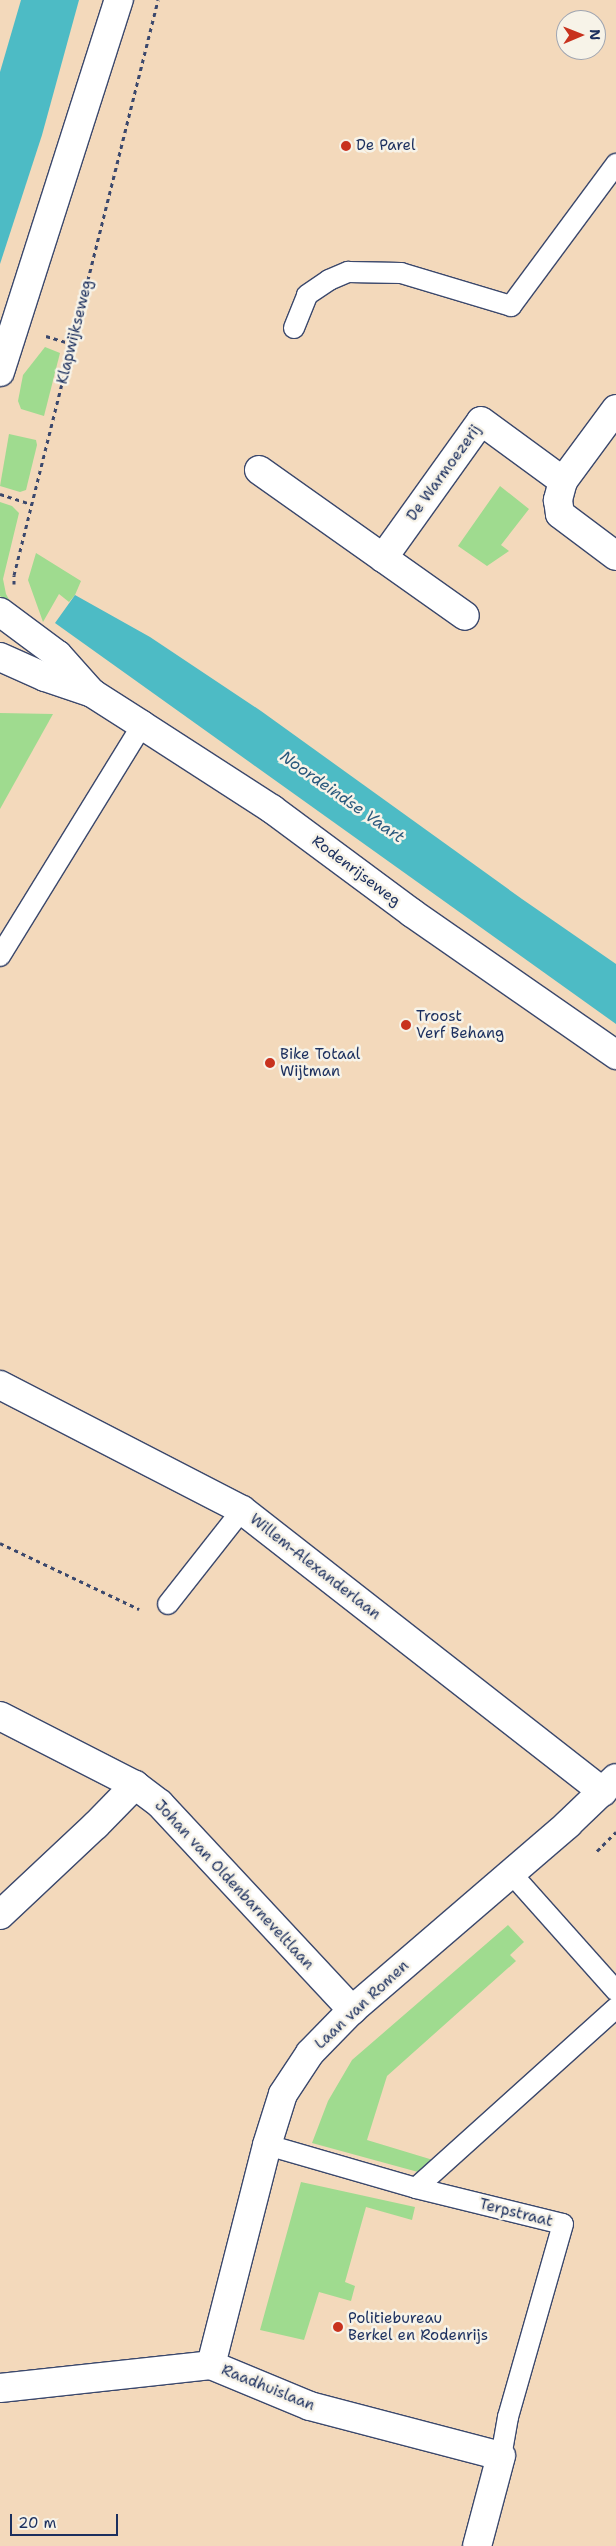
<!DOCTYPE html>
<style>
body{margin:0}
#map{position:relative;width:616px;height:2546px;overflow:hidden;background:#f3d9bb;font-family:"Shantell Sans",sans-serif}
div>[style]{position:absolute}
.green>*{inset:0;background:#9fdb8f}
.water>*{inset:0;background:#4dbbc5}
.path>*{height:3px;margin-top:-1.5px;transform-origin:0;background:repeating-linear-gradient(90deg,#3b486c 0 4px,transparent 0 8px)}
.roads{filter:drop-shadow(1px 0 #3b486c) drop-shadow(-1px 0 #3b486c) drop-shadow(0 1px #3b486c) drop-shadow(0 -1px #3b486c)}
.service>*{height:20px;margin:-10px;padding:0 10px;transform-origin:10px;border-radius:10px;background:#fff}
.minor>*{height:28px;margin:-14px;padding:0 14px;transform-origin:14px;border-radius:14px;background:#fff}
.tertiary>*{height:28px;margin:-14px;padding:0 14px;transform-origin:14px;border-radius:14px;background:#fff}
.secondary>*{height:28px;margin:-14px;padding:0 14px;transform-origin:14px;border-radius:14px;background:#fff}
.dots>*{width:14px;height:14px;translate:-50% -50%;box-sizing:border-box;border:2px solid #f7f3e8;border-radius:50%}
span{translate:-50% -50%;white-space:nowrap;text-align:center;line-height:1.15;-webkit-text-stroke:5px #f7f3e8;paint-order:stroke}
.poi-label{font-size:15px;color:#1b2f5e}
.left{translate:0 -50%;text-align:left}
.street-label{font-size:15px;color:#1b2f5e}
.water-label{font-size:16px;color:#2a597d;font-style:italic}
.north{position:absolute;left:556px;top:10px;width:50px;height:50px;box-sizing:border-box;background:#f7f3e8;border:1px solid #9fa5b1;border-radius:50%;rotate:89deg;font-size:14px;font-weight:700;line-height:20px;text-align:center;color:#1b2f5e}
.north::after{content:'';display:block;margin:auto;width:18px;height:22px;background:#c8321e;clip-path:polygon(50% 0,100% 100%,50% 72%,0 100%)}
.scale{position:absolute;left:10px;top:2514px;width:108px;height:22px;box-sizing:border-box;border:2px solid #1b2f5e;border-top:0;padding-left:6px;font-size:15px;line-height:18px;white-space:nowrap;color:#1b2f5e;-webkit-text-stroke:4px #f7f3e8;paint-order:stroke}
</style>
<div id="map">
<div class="green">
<div style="clip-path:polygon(45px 347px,60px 353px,44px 416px,21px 409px,18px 401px,23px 375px)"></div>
<div style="clip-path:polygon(9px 434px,36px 440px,37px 445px,26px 490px,20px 492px,0 486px)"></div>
<div style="clip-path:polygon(500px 486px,529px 509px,501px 545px,509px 551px,487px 566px,458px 546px)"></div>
<div style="clip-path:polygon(0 502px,12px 506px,19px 513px,3px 579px,6px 594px,14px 609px,0 596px)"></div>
<div style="clip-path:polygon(36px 553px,81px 581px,75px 595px,69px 602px,59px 594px,43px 622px,28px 580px)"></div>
<div style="clip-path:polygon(0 713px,53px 714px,0 809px)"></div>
<div style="clip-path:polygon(508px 1925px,524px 1942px,510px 1955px,516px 1961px,387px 2076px,367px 2140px,433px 2160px,418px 2172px,312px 2143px,328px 2101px,352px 2060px)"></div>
<div style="clip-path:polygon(301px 2182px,415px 2207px,412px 2220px,366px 2207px,345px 2282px,355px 2286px,351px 2301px,319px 2292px,304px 2340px,260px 2330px)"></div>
</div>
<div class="water">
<div style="clip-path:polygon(21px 0,79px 0,42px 135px,0 264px,0 72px)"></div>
<div style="clip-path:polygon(75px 595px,150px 637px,261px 711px,522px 899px,616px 964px,616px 1024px,55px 623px)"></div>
</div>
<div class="path">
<div style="left:46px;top:336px;width:28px;rotate:17deg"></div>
<div style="left:0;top:494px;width:33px;rotate:18deg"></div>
<div style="left:14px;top:584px;width:9px;rotate:-90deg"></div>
<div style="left:14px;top:575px;width:593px;rotate:-75.94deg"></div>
<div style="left:0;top:1543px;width:154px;rotate:25.4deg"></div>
<div style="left:597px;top:1851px;width:27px;rotate:-45deg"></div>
</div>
<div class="roads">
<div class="service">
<div style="left:294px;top:328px;width:35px;rotate:-68deg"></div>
<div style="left:307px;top:295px;width:27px;rotate:-34deg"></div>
<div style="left:329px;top:280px;width:21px;rotate:-23deg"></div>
<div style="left:348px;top:272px;width:53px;rotate:1.1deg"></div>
<div style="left:401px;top:273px;width:115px;rotate:16.7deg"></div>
<div style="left:511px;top:306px;width:177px;rotate:-53.5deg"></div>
<div style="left:0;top:956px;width:271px;rotate:-58.4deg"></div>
<div style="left:168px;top:1604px;width:120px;rotate:-51.8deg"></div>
<div style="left:511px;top:1873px;width:158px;rotate:48.3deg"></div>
<div style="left:267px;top:2145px;width:155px;rotate:16.1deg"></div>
<div style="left:416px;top:2188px;width:151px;rotate:13.8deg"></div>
<div style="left:563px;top:2224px;width:201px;rotate:105.9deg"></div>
<div style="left:508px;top:2417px;width:40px;rotate:100deg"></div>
<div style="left:416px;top:2188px;width:269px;rotate:-42deg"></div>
</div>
<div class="minor">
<div style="left:616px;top:409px;width:89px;rotate:126.4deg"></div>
<div style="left:563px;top:481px;width:20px;rotate:105deg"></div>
<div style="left:558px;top:500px;width:14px;rotate:82deg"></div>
<div style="left:560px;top:514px;width:70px;rotate:36.9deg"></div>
<div style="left:259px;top:470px;width:252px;rotate:35.3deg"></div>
<div style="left:383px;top:558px;width:168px;rotate:-54.4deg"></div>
<div style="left:481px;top:421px;width:102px;rotate:36.2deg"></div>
<div style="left:0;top:1385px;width:272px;rotate:27.3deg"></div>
<div style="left:242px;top:1510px;width:458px;rotate:38deg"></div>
<div style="left:0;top:1716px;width:152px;rotate:27.1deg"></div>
<div style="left:135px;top:1785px;width:31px;rotate:37deg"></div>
<div style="left:160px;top:1804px;width:282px;rotate:47deg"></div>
<div style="left:0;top:1915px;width:132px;rotate:-43.2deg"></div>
<div style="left:96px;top:1825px;width:56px;rotate:-45.7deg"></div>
</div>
<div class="tertiary">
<div style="left:0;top:612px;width:72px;rotate:36.6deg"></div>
<div style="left:58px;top:655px;width:50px;rotate:48.3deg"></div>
<div style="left:0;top:657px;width:49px;rotate:24deg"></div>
<div style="left:45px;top:677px;width:50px;rotate:18.8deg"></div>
<div style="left:92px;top:693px;width:59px;rotate:32.6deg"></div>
<div style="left:142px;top:725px;width:155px;rotate:32.9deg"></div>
<div style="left:272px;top:809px;width:174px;rotate:36.6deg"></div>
<div style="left:412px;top:913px;width:249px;rotate:34.8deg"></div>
<div style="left:211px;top:2365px;width:227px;rotate:-75.7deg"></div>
<div style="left:267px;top:2145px;width:53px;rotate:-72.6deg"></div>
<div style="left:283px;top:2094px;width:49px;rotate:-56.6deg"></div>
<div style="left:310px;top:2053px;width:60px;rotate:-45.7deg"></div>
<div style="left:352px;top:2010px;width:285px;rotate:-40.7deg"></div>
<div style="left:568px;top:1824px;width:66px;rotate:-43.8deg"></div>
<div style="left:0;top:2388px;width:212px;rotate:-6.2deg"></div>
<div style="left:211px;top:2365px;width:107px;rotate:22.5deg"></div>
<div style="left:310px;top:2406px;width:197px;rotate:14.7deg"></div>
<div style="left:501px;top:2456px;width:93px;rotate:104.9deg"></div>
</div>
<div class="secondary">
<div style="left:0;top:372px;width:391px;rotate:-72.3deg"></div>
</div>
</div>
<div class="dots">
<div style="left:346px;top:146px;background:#c8321e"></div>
<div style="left:406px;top:1025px;background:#c8321e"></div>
<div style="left:270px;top:1063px;background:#c8321e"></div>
<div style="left:338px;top:2327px;background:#c8321e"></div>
</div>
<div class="poi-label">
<span class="left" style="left:356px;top:146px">De Parel</span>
<span class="left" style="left:416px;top:1025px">Troost<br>Verf Behang</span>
<span class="left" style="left:280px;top:1063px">Bike Totaal<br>Wijtman</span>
<span class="left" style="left:348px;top:2327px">Politiebureau<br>Berkel en Rodenrijs</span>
</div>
<div class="street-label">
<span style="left:75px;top:332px;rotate:-76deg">Klapwijkseweg</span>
<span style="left:444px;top:473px;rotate:-54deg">De Warmoezerij</span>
<span style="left:356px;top:871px;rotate:37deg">Rodenrijseweg</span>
<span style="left:315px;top:1567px;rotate:38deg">Willem-Alexanderlaan</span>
<span style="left:234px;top:1885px;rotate:47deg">Johan van Oldenbarneveltlaan</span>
<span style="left:362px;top:2005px;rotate:-43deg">Laan van Romen</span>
<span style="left:516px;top:2213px;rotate:14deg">Terpstraat</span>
<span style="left:268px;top:2388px;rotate:22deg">Raadhuislaan</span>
</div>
<div class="water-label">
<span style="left:342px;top:797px;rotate:35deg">Noordeindse Vaart</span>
</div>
<div class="north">N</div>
<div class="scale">20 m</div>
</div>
